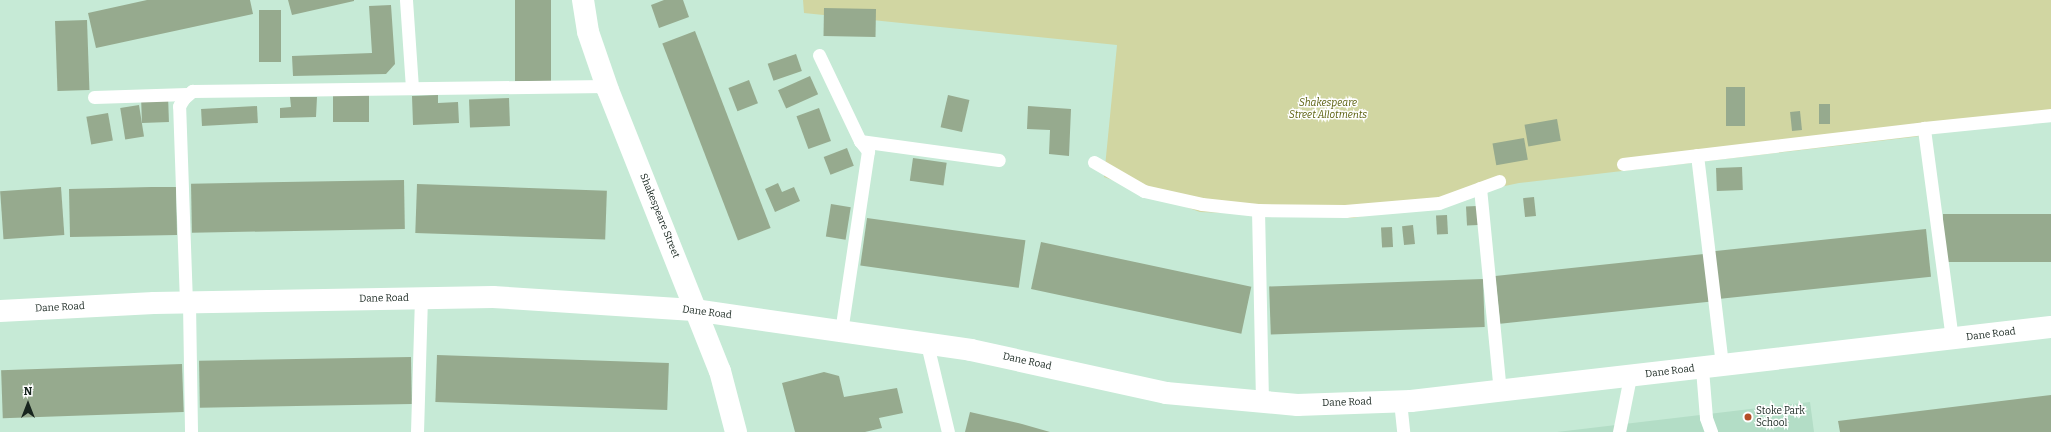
<!DOCTYPE html>
<style>
body{margin:0}
#map{position:relative;width:2051px;height:432px;overflow:hidden;background:#c6ead6;font-family:Bitter,serif}
div>[style]{position:absolute}
.built>*{inset:0;background:#b3ddc6}
.green>*{inset:0;background:#d1d6a2}
.building>*{inset:0;background:#96aa8e;transform-origin:0 0}
.service>*{height:13px;margin:-6.5px;padding:0 6.5px;transform-origin:6.5px;border-radius:6.5px;background:#fff}
.minor>*{height:22px;margin:-11px;padding:0 11px;transform-origin:11px;border-radius:11px;background:#fff}
.dots>*{width:11px;height:11px;translate:-50% -50%;box-sizing:border-box;border:2px solid #fff;border-radius:50%}
span{translate:-50% -50%;white-space:nowrap;text-align:center;line-height:1.15;-webkit-text-stroke:3px #fff;paint-order:stroke}
.park-label{font-size:10px;color:#575c09;font-style:italic}
.street-label{font-size:10px;color:#17251e}
.poi-label{font-size:10px;color:#17251e}
.left{translate:0 -50%;text-align:left}
.north{position:absolute;left:8px;top:384px;width:40px;height:40px;-webkit-text-stroke:3px #fff;paint-order:stroke;rotate:0deg;font-size:11px;font-weight:700;line-height:16px;text-align:center;color:#17251e}
.north::after{content:'';display:block;margin:auto;width:14px;height:18px;background:#17251e;clip-path:polygon(50% 0,100% 100%,50% 72%,0 100%)}
</style>
<div id="map">
<div class="built">
<div style="clip-path:polygon(1810px 402px,1814px 432px,1557px 432px)"></div>
</div>
<div class="green">
<div style="clip-path:polygon(803px 0,2051px 0,2051px 116px,1913px 137px,1519px 183px,1353px 218px,1200px 212px,1104px 177px,1117px 45px,804px 13px)"></div>
</div>
<div class="building">
<div style="clip-path:polygon(147px 0,250px 0,253px 14px,96px 48px,88px 13px)"></div>
<div style="clip-path:polygon(288px 0,354px 0,354px 1px,292px 15px)"></div>
<div style="left:515px;top:0;width:36px;height:81px"></div>
<div style="clip-path:polygon(664px 0,683px 0,689px 17px,659px 28px,651px 5px)"></div>
<div style="clip-path:polygon(391px 5px,395px 64px,386px 74px,293px 76px,292px 56px,372px 53px,369px 6px)"></div>
<div style="left:824px;top:8px;width:52px;height:28px;rotate:1deg"></div>
<div style="left:259px;top:10px;width:22px;height:52px"></div>
<div style="left:87px;top:20px;width:70px;height:32px;rotate:88deg"></div>
<div style="left:695px;top:31px;width:211px;height:35px;rotate:69deg"></div>
<div style="left:796px;top:54px;width:18px;height:30px;rotate:71deg"></div>
<div style="left:810px;top:76px;width:20px;height:35px;rotate:66deg"></div>
<div style="left:749px;top:80px;width:25px;height:22px;rotate:69deg"></div>
<div style="left:1726px;top:87px;width:19px;height:39px"></div>
<div style="left:168px;top:95px;width:27px;height:27px;rotate:88deg"></div>
<div style="left:369px;top:95px;width:27px;height:36px;rotate:90deg"></div>
<div style="clip-path:polygon(438px 95px,438px 103px,458px 102px,459px 123px,413px 125px,412px 96px)"></div>
<div style="left:948px;top:95px;width:22px;height:33px;rotate:13deg"></div>
<div style="clip-path:polygon(290px 97px,317px 97px,316px 117px,280px 118px,280px 108px,291px 107px)"></div>
<div style="left:509px;top:98px;width:28px;height:40px;rotate:88deg"></div>
<div style="left:1819px;top:104px;width:11px;height:20px"></div>
<div style="left:139px;top:105px;width:32px;height:19px;rotate:81deg"></div>
<div style="left:257px;top:106px;width:17px;height:56px;rotate:87deg"></div>
<div style="clip-path:polygon(1028px 106px,1071px 109px,1069px 156px,1049px 154px,1050px 130px,1027px 129px)"></div>
<div style="left:819px;top:108px;width:35px;height:24px;rotate:70deg"></div>
<div style="left:1800px;top:111px;width:19px;height:10px;rotate:84deg"></div>
<div style="left:108px;top:113px;width:28px;height:22px;rotate:80deg"></div>
<div style="left:1557px;top:119px;width:22px;height:33px;rotate:80deg"></div>
<div style="left:1524px;top:138px;width:22px;height:32px;rotate:80deg"></div>
<div style="left:847px;top:148px;width:19px;height:25px;rotate:69deg"></div>
<div style="left:913px;top:158px;width:34px;height:23px;rotate:8deg"></div>
<div style="left:1742px;top:167px;width:23px;height:26px;rotate:88deg"></div>
<div style="left:404px;top:180px;width:49px;height:213px;rotate:89deg"></div>
<div style="clip-path:polygon(778px 183px,782px 192px,794px 187px,800px 201px,775px 212px,765px 189px)"></div>
<div style="left:417px;top:184px;width:190px;height:49px;rotate:2deg"></div>
<div style="left:61px;top:187px;width:48px;height:61px;rotate:86deg"></div>
<div style="clip-path:polygon(151px 187px,176px 187px,177px 235px,70px 237px,69px 189px)"></div>
<div style="left:1534px;top:197px;width:19px;height:11px;rotate:84deg"></div>
<div style="left:831px;top:204px;width:20px;height:33px;rotate:9deg"></div>
<div style="left:1477px;top:206px;width:19px;height:11px;rotate:87deg"></div>
<div style="left:2051px;top:214px;width:48px;height:108px;rotate:90deg"></div>
<div style="left:1447px;top:215px;width:19px;height:11px;rotate:87deg"></div>
<div style="left:867px;top:218px;width:160px;height:48px;rotate:8deg"></div>
<div style="left:1413px;top:225px;width:19px;height:11px;rotate:84deg"></div>
<div style="left:1392px;top:227px;width:20px;height:11px;rotate:87deg"></div>
<div style="left:1926px;top:229px;width:48px;height:214px;rotate:84deg"></div>
<div style="left:1041px;top:242px;width:215px;height:48px;rotate:12deg"></div>
<div style="left:1704px;top:254px;width:48px;height:210px;rotate:84deg"></div>
<div style="left:1483px;top:279px;width:48px;height:214px;rotate:88deg"></div>
<div style="left:437px;top:355px;width:232px;height:47px;rotate:2deg"></div>
<div style="left:411px;top:357px;width:47px;height:212px;rotate:89deg"></div>
<div style="left:182px;top:364px;width:48px;height:181px;rotate:88deg"></div>
<div style="clip-path:polygon(824px 372px,839px 376px,844px 397px,897px 388px,903px 413px,879px 418px,882px 428px,865px 432px,795px 432px,782px 383px)"></div>
<div style="clip-path:polygon(2051px 395px,2051px 432px,1840px 432px,1838px 421px)"></div>
<div style="clip-path:polygon(970px 412px,1022px 424px,1050px 432px,965px 432px)"></div>
</div>
<div class="service">
<div style="left:406px;top:0;width:88px;rotate:86.1deg"></div>
<div style="left:819px;top:55px;width:95px;rotate:64.5deg"></div>
<div style="left:860px;top:141px;width:13px;rotate:51deg"></div>
<div style="left:868px;top:151px;width:182px;rotate:98.5deg"></div>
<div style="left:94px;top:97px;width:93px;rotate:-1.8deg"></div>
<div style="left:860px;top:141px;width:140px;rotate:7.8deg"></div>
<div style="left:1697px;top:155px;width:212px;rotate:83.2deg"></div>
<div style="left:1094px;top:162px;width:58px;rotate:30.1deg"></div>
<div style="left:1144px;top:191px;width:59px;rotate:12.6deg"></div>
<div style="left:1202px;top:204px;width:56px;rotate:6.1deg"></div>
<div style="left:1258px;top:210px;width:192px;rotate:88.8deg"></div>
<div style="left:1623px;top:164px;width:303px;rotate:-6.8deg"></div>
<div style="left:1480px;top:188px;width:204px;rotate:84.4deg"></div>
<div style="left:1258px;top:210px;width:87px;rotate:0.7deg"></div>
<div style="left:1345px;top:211px;width:94px;rotate:-4.9deg"></div>
<div style="left:1439px;top:203px;width:64px;rotate:-20.1deg"></div>
<div style="left:186px;top:303px;width:197px;rotate:-92deg"></div>
<div style="left:179px;top:106px;width:9px;rotate:-58deg"></div>
<div style="left:184px;top:98px;width:11px;rotate:-41deg"></div>
<div style="left:192px;top:91px;width:415px;rotate:-0.7deg"></div>
<div style="left:189px;top:303px;width:129px;rotate:89.1deg"></div>
<div style="left:1952px;top:339px;width:213px;rotate:-97.6deg"></div>
<div style="left:1924px;top:128px;width:128px;rotate:-5.8deg"></div>
<div style="left:927px;top:344px;width:90px;rotate:76.6deg"></div>
<div style="left:1702px;top:369px;width:49px;rotate:85.3deg"></div>
<div style="left:1706px;top:418px;width:15px;rotate:70deg"></div>
<div style="left:1400px;top:401px;width:31px;rotate:84deg"></div>
<div style="left:417px;top:432px;width:134px;rotate:-88.3deg"></div>
<div style="left:1619px;top:432px;width:56px;rotate:-78.7deg"></div>
</div>
<div class="minor">
<div style="left:583px;top:0;width:32px;rotate:81deg"></div>
<div style="left:588px;top:32px;width:61px;rotate:71deg"></div>
<div style="left:608px;top:90px;width:302px;rotate:68.3deg"></div>
<div style="left:720px;top:371px;width:63px;rotate:75.3deg"></div>
<div style="left:0;top:311px;width:154px;rotate:-3deg"></div>
<div style="left:154px;top:303px;width:339px;rotate:-1deg"></div>
<div style="left:493px;top:297px;width:201px;rotate:3.7deg"></div>
<div style="left:694px;top:310px;width:280px;rotate:8.2deg"></div>
<div style="left:971px;top:350px;width:200px;rotate:12.4deg"></div>
<div style="left:1166px;top:393px;width:132px;rotate:5.2deg"></div>
<div style="left:1297px;top:405px;width:114px;rotate:-2deg"></div>
<div style="left:1411px;top:401px;width:644px;rotate:-6.6deg"></div>
</div>
<div class="dots">
<div style="left:1748px;top:417px;background:#b44d26"></div>
</div>
<div class="park-label">
<span style="left:1328px;top:109px">Shakespeare<br>Street Allotments</span>
</div>
<div class="street-label">
<span style="left:659px;top:216px;rotate:68deg">Shakespeare Street</span>
<span style="left:384px;top:299px;rotate:-1deg">Dane Road</span>
<span style="left:60px;top:308px;rotate:-3deg">Dane Road</span>
<span style="left:707px;top:313px;rotate:7deg">Dane Road</span>
<span style="left:1991px;top:335px;rotate:-7deg">Dane Road</span>
<span style="left:1027px;top:362px;rotate:12deg">Dane Road</span>
<span style="left:1670px;top:372px;rotate:-7deg">Dane Road</span>
<span style="left:1347px;top:403px;rotate:-2deg">Dane Road</span>
</div>
<div class="poi-label">
<span class="left" style="left:1756px;top:417px">Stoke Park<br>School</span>
</div>
<div class="north">N</div>
</div>
